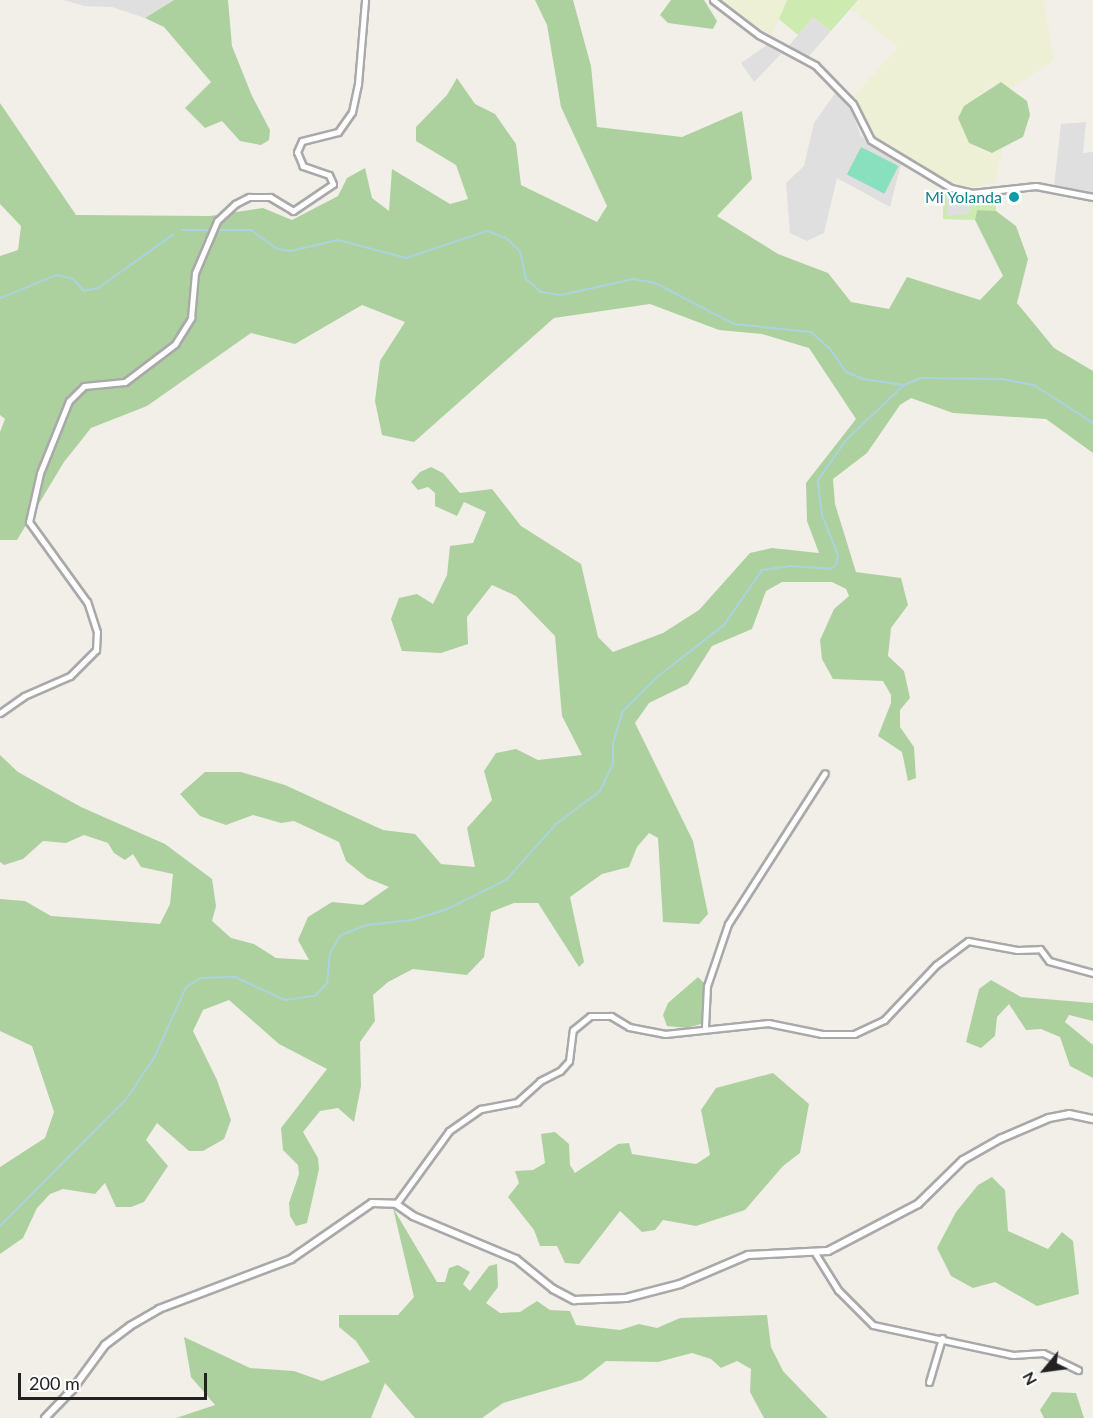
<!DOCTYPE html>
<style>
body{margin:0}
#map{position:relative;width:1093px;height:1418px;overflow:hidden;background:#f2efe9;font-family:Lato,sans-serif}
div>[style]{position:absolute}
.residential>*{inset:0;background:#e0dfdf}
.farmland>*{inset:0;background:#eef0d5}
.grass>*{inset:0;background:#cdebb0}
.forest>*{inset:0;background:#add19e}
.pitch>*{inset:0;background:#88e0be;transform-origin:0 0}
.stream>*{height:2px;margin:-1px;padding:0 1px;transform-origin:1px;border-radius:1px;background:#aad3df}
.roads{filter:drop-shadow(2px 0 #a9a9a9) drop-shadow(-2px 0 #a9a9a9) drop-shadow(0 2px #a9a9a9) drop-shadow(0 -2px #a9a9a9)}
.minor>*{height:5px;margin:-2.5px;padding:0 2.5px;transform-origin:2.5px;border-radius:2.5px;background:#fff}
.tertiary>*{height:6px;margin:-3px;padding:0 3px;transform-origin:3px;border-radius:3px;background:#fff}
.dots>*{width:16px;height:16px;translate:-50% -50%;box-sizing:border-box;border:3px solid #fff;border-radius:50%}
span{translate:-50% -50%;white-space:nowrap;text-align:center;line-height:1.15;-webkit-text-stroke:4.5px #fff;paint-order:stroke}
.culture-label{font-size:16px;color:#0d838f}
.right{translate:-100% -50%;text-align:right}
.north{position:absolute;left:1015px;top:1340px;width:60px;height:60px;-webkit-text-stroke:4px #fff;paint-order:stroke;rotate:241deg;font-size:16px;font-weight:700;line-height:24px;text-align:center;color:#222}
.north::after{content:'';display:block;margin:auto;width:21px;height:27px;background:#222;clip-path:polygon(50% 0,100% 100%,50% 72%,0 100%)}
.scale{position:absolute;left:18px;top:1373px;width:189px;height:27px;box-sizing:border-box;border:3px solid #222;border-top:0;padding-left:8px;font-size:18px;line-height:21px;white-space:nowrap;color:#222;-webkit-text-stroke:4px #fff;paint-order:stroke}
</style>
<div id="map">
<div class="residential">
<div style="clip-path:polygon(64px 0,174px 0,145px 18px,112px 7px,84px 6px)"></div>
<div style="clip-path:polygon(813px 17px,831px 31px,809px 56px,788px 47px)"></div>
<div style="clip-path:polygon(767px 45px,781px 54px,754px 82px,741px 63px)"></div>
<div style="clip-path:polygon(836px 92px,852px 112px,861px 136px,901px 164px,890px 207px,837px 178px,824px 233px,807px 241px,790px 233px,786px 183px,804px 166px,814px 123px)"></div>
<div style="clip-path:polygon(1086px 122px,1083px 153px,1093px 152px,1093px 193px,1054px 186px,1061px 124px)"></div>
<div style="clip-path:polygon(944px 190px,973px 195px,994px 193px,996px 211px,977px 210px,975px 220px,943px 219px)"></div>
</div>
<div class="farmland">
<div style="clip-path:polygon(720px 0,787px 0,772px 35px,738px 17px)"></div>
<div style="clip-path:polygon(858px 0,1044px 0,1054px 60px,1011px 89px,1001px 82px,989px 87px,960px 112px,962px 129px,977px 149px,992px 153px,1003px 148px,995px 183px,971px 188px,955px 186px,880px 141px,869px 130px,852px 98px,898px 47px,851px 9px)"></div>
</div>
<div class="grass">
<div style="clip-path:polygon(787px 0,858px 0,831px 31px,813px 17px,798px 35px,779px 19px)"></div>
<div style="clip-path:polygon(944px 190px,958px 193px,947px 195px,947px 216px,969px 214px,971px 203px,987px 203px,971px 200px,970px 195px,994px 193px,996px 211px,977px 210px,975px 220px,943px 219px)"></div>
</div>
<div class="forest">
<div style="clip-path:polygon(174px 0,228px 0,232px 46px,252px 96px,270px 130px,269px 140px,261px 145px,240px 141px,222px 121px,205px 128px,185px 108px,211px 82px,164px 27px,145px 18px)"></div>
<div style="clip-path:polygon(535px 0,573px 0,591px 66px,597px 127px,682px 137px,742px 111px,752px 179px,717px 216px,778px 254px,828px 273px,851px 302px,889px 309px,907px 277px,980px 300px,1003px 276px,975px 220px,977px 210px,996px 211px,1016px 226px,1028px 259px,1017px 303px,1054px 348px,1093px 371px,1093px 453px,1046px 419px,953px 413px,911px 398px,900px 405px,867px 453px,833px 479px,835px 504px,856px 572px,901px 578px,908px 605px,891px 628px,888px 656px,904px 671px,910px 698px,900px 710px,900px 727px,914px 747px,916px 778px,908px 781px,902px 752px,878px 736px,891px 703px,891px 695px,883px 681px,833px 679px,822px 659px,820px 640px,834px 609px,849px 596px,846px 589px,832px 582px,782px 582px,766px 591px,752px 629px,712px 646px,688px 684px,649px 703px,635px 723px,693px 841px,708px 914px,699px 924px,663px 922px,658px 838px,649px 833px,637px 847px,629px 867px,602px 874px,570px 897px,584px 962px,579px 967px,538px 903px,514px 903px,491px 912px,484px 957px,467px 975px,413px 969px,388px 982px,373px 995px,375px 1021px,360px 1042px,361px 1086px,354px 1122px,338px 1108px,320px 1111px,303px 1132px,318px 1158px,319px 1169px,307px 1223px,296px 1226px,290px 1216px,289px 1203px,299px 1174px,298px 1165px,283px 1150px,281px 1128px,327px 1069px,279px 1044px,229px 1000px,203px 1010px,193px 1031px,217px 1080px,231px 1120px,224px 1139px,203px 1151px,189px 1151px,157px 1123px,146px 1140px,168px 1166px,144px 1202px,131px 1207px,116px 1207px,105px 1183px,95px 1194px,63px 1189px,50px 1194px,37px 1208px,23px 1238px,0 1254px,0 1167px,45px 1138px,54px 1112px,32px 1046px,0 1031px,0 899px,25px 901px,51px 916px,160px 924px,170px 904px,173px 874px,141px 867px,133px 854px,125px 860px,114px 853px,108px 843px,84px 835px,66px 843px,43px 841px,23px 859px,4px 865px,0 862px,0 755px,18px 772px,81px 807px,165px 844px,212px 879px,216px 906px,212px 921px,231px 938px,254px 944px,276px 958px,309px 960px,298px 940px,308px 917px,332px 902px,363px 905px,389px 887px,367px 878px,346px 861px,339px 842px,294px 821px,281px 823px,253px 815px,226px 825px,200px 816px,180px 794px,205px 772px,241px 772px,285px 785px,383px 830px,415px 834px,441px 864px,475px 867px,467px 828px,492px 800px,484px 771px,496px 753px,516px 749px,538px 760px,582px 755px,562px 716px,555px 636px,516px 596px,492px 585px,467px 617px,468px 644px,441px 653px,402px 651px,391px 619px,399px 598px,417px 594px,433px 604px,447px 575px,450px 546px,473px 543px,486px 512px,464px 502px,457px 516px,435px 506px,435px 493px,428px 487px,418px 490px,411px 482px,420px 472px,431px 467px,443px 473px,460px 493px,492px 489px,521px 526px,581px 564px,598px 637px,613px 652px,663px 633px,699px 610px,750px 553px,772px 548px,819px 553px,807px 521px,806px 483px,856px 419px,809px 348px,762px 334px,719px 330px,650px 304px,554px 318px,414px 442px,382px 435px,375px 401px,380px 361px,405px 322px,362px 305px,295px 344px,251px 333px,147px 406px,91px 428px,64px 462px,17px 540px,0 540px,0 432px,5px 419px,0 415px,0 256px,18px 250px,21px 226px,0 204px,0 103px,76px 215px,210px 216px,263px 208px,292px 220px,338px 196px,347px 178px,365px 168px,372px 198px,389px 211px,392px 169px,450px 204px,468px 199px,456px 165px,416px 141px,416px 127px,447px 95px,457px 78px,475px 104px,495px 114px,516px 144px,521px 185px,597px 222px,607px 206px,561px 107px,547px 25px)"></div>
<div style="clip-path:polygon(671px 0,704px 0,717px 21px,713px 29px,668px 23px,660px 15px)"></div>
<div style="clip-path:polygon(1001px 82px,1027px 101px,1030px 115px,1023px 137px,992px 153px,969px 143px,958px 118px,964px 106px)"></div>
<div style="clip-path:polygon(698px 977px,704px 983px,701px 1024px,687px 1028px,667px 1026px,663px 1015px,668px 1003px)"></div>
<div style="clip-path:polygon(991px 980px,1021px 997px,1093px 1003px,1093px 1021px,1069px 1015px,1065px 1022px,1093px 1045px,1093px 1078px,1070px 1066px,1060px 1037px,1041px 1029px,1026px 1030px,1009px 1004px,997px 1017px,995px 1036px,981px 1048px,966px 1042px,979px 989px)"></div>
<div style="clip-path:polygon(773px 1073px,809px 1104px,800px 1153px,783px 1166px,745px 1210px,696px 1226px,663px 1220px,655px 1230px,642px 1232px,620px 1211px,579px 1264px,565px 1263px,557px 1246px,540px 1246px,534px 1230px,508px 1197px,519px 1183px,515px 1171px,533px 1170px,545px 1163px,541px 1134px,555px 1132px,569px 1144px,570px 1165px,575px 1173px,618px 1144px,629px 1143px,632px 1154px,696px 1164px,710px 1155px,701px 1110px,716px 1088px)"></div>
<div style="clip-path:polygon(992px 1177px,1005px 1190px,1008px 1231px,1048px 1249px,1062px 1232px,1073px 1241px,1079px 1294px,1037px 1306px,995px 1282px,973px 1288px,951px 1276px,937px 1248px,956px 1212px,978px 1185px)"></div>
<div style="clip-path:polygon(393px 1208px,437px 1282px,445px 1282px,449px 1268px,458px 1265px,470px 1272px,463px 1284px,470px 1291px,489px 1266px,497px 1264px,498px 1287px,486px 1303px,500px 1313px,520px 1312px,537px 1301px,550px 1310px,570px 1311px,576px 1325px,620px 1330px,639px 1324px,657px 1328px,680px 1318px,767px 1315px,771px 1347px,783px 1371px,828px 1418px,764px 1418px,750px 1392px,751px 1369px,737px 1361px,721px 1368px,711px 1359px,692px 1353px,658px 1362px,606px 1361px,582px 1380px,503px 1403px,482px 1418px,415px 1418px,385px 1383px,371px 1418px,176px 1418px,215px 1405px,191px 1377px,184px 1337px,250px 1368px,294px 1371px,322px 1381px,370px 1362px,356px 1341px,339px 1327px,339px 1315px,398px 1315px,414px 1297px)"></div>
<div style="clip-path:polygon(1052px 1392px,1076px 1393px,1084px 1418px,1044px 1418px,1040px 1410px)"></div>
</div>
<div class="pitch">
<div style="left:861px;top:147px;width:42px;height:31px;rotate:27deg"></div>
</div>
<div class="stream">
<div style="left:182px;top:230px;width:69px"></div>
<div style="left:251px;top:230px;width:32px;rotate:36deg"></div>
<div style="left:277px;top:249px;width:14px;rotate:8deg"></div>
<div style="left:291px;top:251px;width:48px;rotate:-13.2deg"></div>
<div style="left:338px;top:240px;width:70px;rotate:14.8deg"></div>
<div style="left:406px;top:258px;width:85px;rotate:-18.4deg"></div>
<div style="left:487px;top:231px;width:20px;rotate:20deg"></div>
<div style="left:506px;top:238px;width:19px;rotate:43deg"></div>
<div style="left:520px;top:251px;width:29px;rotate:78deg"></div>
<div style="left:526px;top:279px;width:20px;rotate:41deg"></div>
<div style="left:541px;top:292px;width:20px;rotate:9deg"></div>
<div style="left:561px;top:295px;width:74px;rotate:-12.5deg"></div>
<div style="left:633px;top:279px;width:22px;rotate:10deg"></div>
<div style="left:655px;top:283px;width:89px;rotate:27.4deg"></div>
<div style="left:734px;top:324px;width:77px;rotate:5.9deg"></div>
<div style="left:811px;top:332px;width:27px;rotate:42deg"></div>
<div style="left:831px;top:350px;width:27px;rotate:56deg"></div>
<div style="left:846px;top:372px;width:18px;rotate:22deg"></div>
<div style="left:863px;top:379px;width:41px;rotate:8.3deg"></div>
<div style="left:0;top:298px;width:61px;rotate:-22deg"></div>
<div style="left:57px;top:275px;width:16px;rotate:14deg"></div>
<div style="left:73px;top:279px;width:16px;rotate:47deg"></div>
<div style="left:84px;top:291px;width:14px;rotate:-12deg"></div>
<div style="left:98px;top:288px;width:93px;rotate:-35.4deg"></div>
<div style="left:0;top:1226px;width:180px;rotate:-45.2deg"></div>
<div style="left:127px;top:1098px;width:50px;rotate:-56.3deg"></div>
<div style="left:155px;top:1056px;width:76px;rotate:-65.8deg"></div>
<div style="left:186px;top:987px;width:17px;rotate:-31deg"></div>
<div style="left:201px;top:978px;width:34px;rotate:-2deg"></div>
<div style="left:235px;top:977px;width:55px;rotate:24.7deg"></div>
<div style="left:285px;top:1000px;width:30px;rotate:-8deg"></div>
<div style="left:315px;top:996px;width:18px;rotate:-47deg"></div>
<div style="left:327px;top:983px;width:30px;rotate:-84deg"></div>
<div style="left:330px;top:953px;width:21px;rotate:-59deg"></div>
<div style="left:341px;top:935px;width:28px;rotate:-21deg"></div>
<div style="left:367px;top:925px;width:45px;rotate:-6.3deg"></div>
<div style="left:412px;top:920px;width:34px;rotate:-17deg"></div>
<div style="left:445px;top:910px;width:68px;rotate:-26.2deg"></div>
<div style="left:506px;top:880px;width:75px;rotate:-48.2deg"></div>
<div style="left:556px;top:824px;width:55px;rotate:-36.9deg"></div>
<div style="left:600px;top:791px;width:31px;rotate:-65deg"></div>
<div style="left:613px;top:763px;width:20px;rotate:-90deg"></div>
<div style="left:613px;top:743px;width:34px;rotate:-73deg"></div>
<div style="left:623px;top:711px;width:48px;rotate:-45deg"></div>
<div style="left:657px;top:677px;width:85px;rotate:-37.8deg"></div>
<div style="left:724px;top:625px;width:67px;rotate:-55.4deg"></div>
<div style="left:762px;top:570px;width:29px;rotate:-8deg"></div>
<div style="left:791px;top:566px;width:39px;rotate:4deg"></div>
<div style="left:830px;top:569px;width:7px;rotate:-34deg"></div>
<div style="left:836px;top:565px;width:10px;rotate:-79deg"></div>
<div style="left:838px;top:555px;width:43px;rotate:-111.8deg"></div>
<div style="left:822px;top:515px;width:35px;rotate:-97deg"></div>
<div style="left:818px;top:480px;width:49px;rotate:-55deg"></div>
<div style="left:846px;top:440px;width:80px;rotate:-43.5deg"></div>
<div style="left:904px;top:385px;width:18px;rotate:-22deg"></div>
<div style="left:921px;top:378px;width:81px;rotate:0.7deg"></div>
<div style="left:1002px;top:379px;width:33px;rotate:11deg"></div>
<div style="left:1034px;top:385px;width:70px;rotate:32.8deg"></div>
</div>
<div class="roads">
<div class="minor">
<div style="left:713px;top:0;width:58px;rotate:37.3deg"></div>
<div style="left:759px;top:35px;width:64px;rotate:28.2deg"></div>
<div style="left:815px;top:65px;width:54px;rotate:45.7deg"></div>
<div style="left:853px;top:104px;width:40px;rotate:63.4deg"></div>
<div style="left:871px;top:140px;width:93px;rotate:31deg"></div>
<div style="left:951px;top:188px;width:22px;rotate:13deg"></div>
<div style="left:972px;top:193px;width:64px;rotate:-6.2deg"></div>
<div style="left:1036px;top:186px;width:58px;rotate:10.9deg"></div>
<div style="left:0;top:713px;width:29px;rotate:-35deg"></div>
<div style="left:24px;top:696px;width:50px;rotate:-23.5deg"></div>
<div style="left:70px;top:676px;width:37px;rotate:-45deg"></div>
<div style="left:96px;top:650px;width:18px;rotate:-87deg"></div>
<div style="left:97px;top:632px;width:32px;rotate:-108deg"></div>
<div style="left:87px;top:602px;width:99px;rotate:-125.9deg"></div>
<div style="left:29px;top:522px;width:50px;rotate:-77.3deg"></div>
<div style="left:40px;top:473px;width:78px;rotate:-68.1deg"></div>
<div style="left:69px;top:401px;width:21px;rotate:-45deg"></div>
<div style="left:84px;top:386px;width:41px;rotate:-5.6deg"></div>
<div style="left:125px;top:382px;width:63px;rotate:-37.2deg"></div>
<div style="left:175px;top:344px;width:31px;rotate:-58deg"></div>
<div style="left:191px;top:318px;width:45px;rotate:-84.9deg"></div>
<div style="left:195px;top:273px;width:36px;rotate:-67deg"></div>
<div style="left:209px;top:240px;width:21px;rotate:-67deg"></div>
<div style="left:217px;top:221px;width:25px;rotate:-43deg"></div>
<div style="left:235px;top:204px;width:16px;rotate:-27deg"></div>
<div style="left:249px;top:197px;width:21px"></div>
<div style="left:270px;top:197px;width:27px;rotate:31deg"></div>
<div style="left:293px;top:211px;width:48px;rotate:-34deg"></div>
<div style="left:333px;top:184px;width:10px;rotate:-114deg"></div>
<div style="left:329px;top:175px;width:28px;rotate:-161deg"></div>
<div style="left:303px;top:166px;width:15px;rotate:-113deg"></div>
<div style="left:297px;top:152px;width:12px;rotate:-66deg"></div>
<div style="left:302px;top:141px;width:37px;rotate:-14deg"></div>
<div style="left:338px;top:132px;width:24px;rotate:-55deg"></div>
<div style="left:352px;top:112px;width:29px;rotate:-78deg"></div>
<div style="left:358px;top:84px;width:84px;rotate:-85.2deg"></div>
<div style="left:705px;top:1027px;width:41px;rotate:-87.2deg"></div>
<div style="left:707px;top:986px;width:65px;rotate:-71.3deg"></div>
<div style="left:728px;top:924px;width:179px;rotate:-57.3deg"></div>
<div style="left:396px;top:1204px;width:90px;rotate:-54deg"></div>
<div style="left:449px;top:1131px;width:39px;rotate:-35deg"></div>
<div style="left:481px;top:1109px;width:37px;rotate:-11deg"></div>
<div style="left:517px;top:1102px;width:31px;rotate:-42deg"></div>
<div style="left:540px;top:1081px;width:22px;rotate:-27deg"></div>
<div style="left:560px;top:1071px;width:13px;rotate:-48deg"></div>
<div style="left:569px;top:1061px;width:31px;rotate:-83deg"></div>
<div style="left:573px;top:1030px;width:22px;rotate:-39deg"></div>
<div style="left:590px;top:1016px;width:21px"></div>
<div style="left:611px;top:1016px;width:21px;rotate:31deg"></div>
<div style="left:629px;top:1027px;width:37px;rotate:11deg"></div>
<div style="left:665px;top:1034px;width:104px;rotate:-6.1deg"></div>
<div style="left:768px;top:1023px;width:55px;rotate:11.5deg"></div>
<div style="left:822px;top:1034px;width:32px"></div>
<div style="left:854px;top:1034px;width:33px;rotate:-25deg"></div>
<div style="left:884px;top:1020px;width:76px;rotate:-46.6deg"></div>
<div style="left:936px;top:965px;width:40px;rotate:-37deg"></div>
<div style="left:968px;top:941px;width:50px;rotate:10.4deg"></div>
<div style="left:1017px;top:950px;width:23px;rotate:-2deg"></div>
<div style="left:1040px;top:949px;width:15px;rotate:53deg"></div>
<div style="left:1049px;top:961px;width:46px;rotate:15.3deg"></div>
<div style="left:815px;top:1253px;width:44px;rotate:58.1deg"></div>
<div style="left:838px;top:1290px;width:49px;rotate:45deg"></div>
<div style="left:873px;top:1325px;width:143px;rotate:12.1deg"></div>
<div style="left:1013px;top:1355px;width:30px;rotate:-4deg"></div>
<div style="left:1043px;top:1353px;width:39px;rotate:26deg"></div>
<div style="left:929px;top:1382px;width:46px;rotate:-73.5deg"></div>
</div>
<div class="tertiary">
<div style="left:45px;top:1418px;width:39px;rotate:-46deg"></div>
<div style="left:72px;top:1390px;width:56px;rotate:-53.7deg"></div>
<div style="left:105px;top:1345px;width:31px;rotate:-37deg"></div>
<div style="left:130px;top:1326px;width:34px;rotate:-30deg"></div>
<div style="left:159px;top:1309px;width:141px;rotate:-20.7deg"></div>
<div style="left:291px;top:1259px;width:98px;rotate:-34.7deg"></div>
<div style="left:372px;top:1203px;width:24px;rotate:2deg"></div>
<div style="left:396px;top:1204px;width:21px;rotate:35deg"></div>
<div style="left:413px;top:1216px;width:112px;rotate:22.7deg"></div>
<div style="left:516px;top:1259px;width:48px;rotate:39deg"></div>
<div style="left:553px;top:1289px;width:24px;rotate:28deg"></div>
<div style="left:574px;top:1300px;width:52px;rotate:-2.2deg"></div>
<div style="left:626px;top:1298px;width:56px;rotate:-14.5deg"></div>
<div style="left:680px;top:1284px;width:74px;rotate:-23.1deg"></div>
<div style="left:748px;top:1255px;width:80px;rotate:-2.9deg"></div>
<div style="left:828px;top:1251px;width:102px;rotate:-27.6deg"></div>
<div style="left:918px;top:1204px;width:63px;rotate:-44.4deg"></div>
<div style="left:963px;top:1160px;width:43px;rotate:-29.6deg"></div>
<div style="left:1000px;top:1139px;width:53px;rotate:-23.2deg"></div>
<div style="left:1049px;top:1118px;width:20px;rotate:-11deg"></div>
<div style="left:1069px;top:1114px;width:25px;rotate:12deg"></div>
</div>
</div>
<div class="dots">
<div style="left:1014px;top:197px;background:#0f9aa8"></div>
</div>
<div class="culture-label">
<span class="right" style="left:1002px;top:197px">Mi Yolanda</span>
</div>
<div class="north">N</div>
<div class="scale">200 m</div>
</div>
